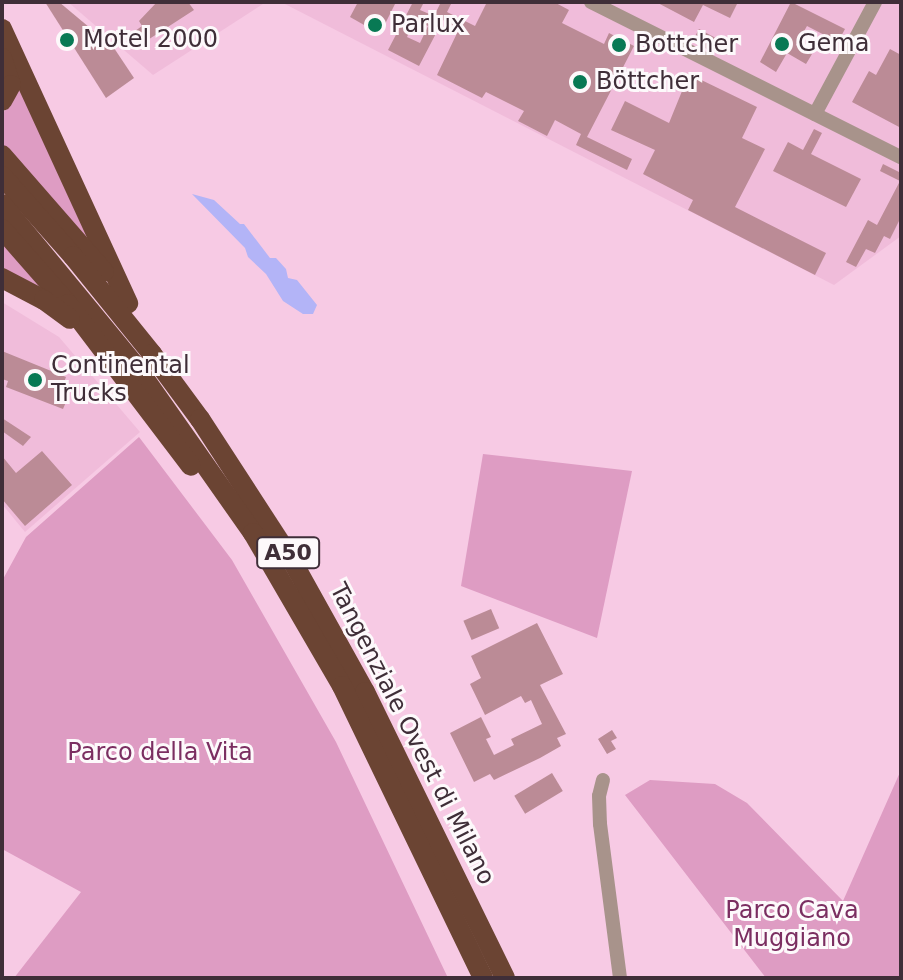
<!DOCTYPE html>
<meta charset="utf-8">
<style>
body{margin:0}
#map{position:relative;width:903px;height:980px;overflow:hidden;background:#f7cae4;font-family:"DejaVu Sans",sans-serif}
div>[style]{position:absolute}
.built>*{inset:0;background:#f0bcda}
.green>*{inset:0;background:#de9cc3}
.water>*{inset:0;background:#b3b4f7}
.building>*{inset:0;background:#bb8b96;transform-origin:0 0}
.minor>*{height:14px;margin:-7px;padding:0 7px;transform-origin:7px;border-radius:7px;background:#a8938b}
.highway>*{height:20px;margin:-10px;padding:0 10px;transform-origin:10px;border-radius:10px;background:#6b4433}
.dots>*{width:22px;height:22px;translate:-50% -50%;box-sizing:border-box;border:4px solid #fdf9fb;border-radius:50%}
span{translate:-50% -50%;white-space:nowrap;text-align:center;line-height:1.15;-webkit-text-stroke:6px #fdf9fb;paint-order:stroke}
.shield-label span{padding:2px 6px;background:#fdf9fb;border:2px solid;border-radius:6px;-webkit-text-stroke-width:0}
.shield-label{font-size:22px;color:#3f2e38;font-weight:700}
.poi-label{font-size:24px;color:#3f2e38}
.left{translate:0 -50%;text-align:left}
.street-label{font-size:24px;color:#3f2e38}
.park-label{font-size:24px;color:#7b2e61}
.frame{position:absolute;inset:0;border:4px solid #3f2e38;pointer-events:none}
</style>
<div id="map">
<div class="built">
<div style="clip-path:polygon(68px 2px,266px 2px,153px 75px)"></div>
<div style="clip-path:polygon(281px 2px,901px 2px,901px 236px,834px 285px)"></div>
<div style="clip-path:polygon(2px 302px,59px 337px,140px 432px,25px 532px,2px 504px)"></div>
</div>
<div class="green">
<div style="clip-path:polygon(16px 82px,89px 241px,2px 149px,2px 113px,7px 109px)"></div>
<div style="clip-path:polygon(2px 235px,56px 297px,2px 274px)"></div>
<div style="clip-path:polygon(139px 437px,232px 560px,336px 742px,448px 978px,14px 978px,81px 892px,2px 849px,2px 581px,26px 537px)"></div>
<div style="clip-path:polygon(483px 454px,632px 471px,597px 638px,461px 586px)"></div>
<div style="clip-path:polygon(901px 770px,901px 978px,766px 978px,625px 795px,650px 780px,715px 784px,747px 803px,843px 901px)"></div>
</div>
<div class="water">
<div style="clip-path:polygon(192px 194px,214px 200px,240px 224px,244px 224px,270px 258px,276px 258px,286px 269px,288px 278px,297px 280px,317px 305px,313px 314px,303px 314px,283px 301px,266px 274px,248px 257px,245px 248px)"></div>
</div>
<div class="building">
<div style="clip-path:polygon(45px 2px,59px 2px,114px 48px,134px 78px,106px 98px)"></div>
<div style="clip-path:polygon(157px 2px,188px 2px,194px 10px,140px 45px,131px 34px,142px 26px,139px 21px)"></div>
<div style="clip-path:polygon(358px 2px,396px 2px,380px 34px,350px 17px)"></div>
<div style="clip-path:polygon(evenodd,413px 2px,424px 2px,420px 10px,434px 16px,441px 2px,452px 2px,447px 12px,475px 26px,487px 2px,554px 2px,569px 10px,562px 23px,604px 44px,609px 33px,634px 46px,587px 137px,632px 159px,627px 170px,576px 145px,581px 134px,555px 120px,547px 136px,518px 121px,524px 111px,486px 92px,482px 98px,437px 75px,459px 29px,443px 20px,419px 66px,388px 50px,413px 2px,415px 20px,428px 26px,420px 43px,407px 37px,415px 20px)"></div>
<div style="clip-path:polygon(656px 2px,738px 2px,730px 18px,703px 5px,694px 22px)"></div>
<div style="clip-path:polygon(791px 2px,845px 29px,838px 42px,807px 26px,796px 45px,812px 54px,806px 64px,787px 53px,776px 72px,760px 62px)"></div>
<div style="left:699px;top:29px;width:19px;height:14px;rotate:28deg"></div>
<div style="clip-path:polygon(890px 49px,901px 55px,901px 128px,852px 102px,869px 71px,876px 75px)"></div>
<div style="clip-path:polygon(689px 74px,757px 107px,742px 138px,765px 149px,735px 207px,826px 253px,815px 275px,688px 210px,693px 200px,643px 174px,655px 150px,611px 130px,625px 101px,669px 123px)"></div>
<div style="clip-path:polygon(814px 129px,822px 133px,811px 154px,861px 179px,846px 207px,773px 171px,788px 142px,803px 150px)"></div>
<div style="clip-path:polygon(883px 164px,901px 173px,901px 217px,890px 239px,884px 236px,875px 253px,866px 249px,856px 267px,846px 262px,868px 220px,877px 225px,900px 181px,880px 171px)"></div>
<div style="clip-path:polygon(2px 351px,66px 377px,61px 390px,66px 402px,63px 409px,6px 387px,8px 381px,2px 379px)"></div>
<div style="clip-path:polygon(2px 418px,31px 437px,23px 446px,2px 431px)"></div>
<div style="clip-path:polygon(42px 451px,72px 485px,25px 526px,2px 499px,2px 456px,16px 473px)"></div>
<div style="left:491px;top:609px;width:21px;height:30px;rotate:67deg"></div>
<div style="clip-path:polygon(537px 623px,563px 674px,540px 685px,566px 734px,557px 738px,561px 746px,540px 758px,494px 780px,490px 774px,474px 782px,450px 733px,481px 717px,491px 737px,486px 739px,494px 755px,514px 745px,511px 739px,542px 724px,531px 700px,525px 703px,521px 696px,485px 715px,470px 684px,481px 678px,471px 656px)"></div>
<div style="clip-path:polygon(612px 730px,617px 738px,611px 741px,616px 749px,607px 754px,598px 739px)"></div>
<div style="left:552px;top:773px;width:21px;height:44px;rotate:59deg"></div>
</div>
<div class="minor">
<div style="left:591px;top:2px;width:347px;rotate:26.6deg"></div>
<div style="left:815px;top:114px;width:127px;rotate:-61.8deg"></div>
<div style="left:603px;top:780px;width:16px;rotate:104deg"></div>
<div style="left:599px;top:796px;width:28px;rotate:88deg"></div>
<div style="left:600px;top:824px;width:155px;rotate:82.6deg"></div>
</div>
<div class="highway">
<div style="left:2px;top:29px;width:302px;rotate:65.3deg"></div>
<div style="left:2px;top:58px;width:28px;rotate:72deg"></div>
<div style="left:11px;top:85px;width:18px;rotate:119deg"></div>
<div style="left:2px;top:155px;width:155px;rotate:48.9deg"></div>
<div style="left:2px;top:176px;width:107px;rotate:48.4deg"></div>
<div style="left:73px;top:256px;width:126px;rotate:51.1deg"></div>
<div style="left:152px;top:354px;width:81px;rotate:53.6deg"></div>
<div style="left:200px;top:419px;width:167px;rotate:57deg"></div>
<div style="left:291px;top:559px;width:152px;rotate:60.9deg"></div>
<div style="left:365px;top:692px;width:318px;rotate:63.9deg"></div>
<div style="left:2px;top:204px;width:212px;rotate:50.5deg"></div>
<div style="left:137px;top:368px;width:202px;rotate:54.9deg"></div>
<div style="left:253px;top:533px;width:177px;rotate:59.8deg"></div>
<div style="left:342px;top:686px;width:324px;rotate:64.2deg"></div>
<div style="left:2px;top:229px;width:100px;rotate:48.7deg"></div>
<div style="left:68px;top:304px;width:203px;rotate:52.8deg"></div>
<div style="left:2px;top:278px;width:47px;rotate:27.6deg"></div>
<div style="left:44px;top:300px;width:32px;rotate:36deg"></div>
</div>
<div class="dots">
<div style="left:375px;top:25px;background:#087954"></div>
<div style="left:67px;top:40px;background:#087954"></div>
<div style="left:782px;top:44px;background:#087954"></div>
<div style="left:619px;top:45px;background:#087954"></div>
<div style="left:580px;top:82px;background:#087954"></div>
<div style="left:35px;top:380px;background:#087954"></div>
</div>
<div class="shield-label">
<span style="left:288px;top:553px">A50</span>
</div>
<div class="poi-label">
<span class="left" style="left:391px;top:25px">Parlux</span>
<span class="left" style="left:83px;top:40px">Motel 2000</span>
<span class="left" style="left:798px;top:44px">Gema</span>
<span class="left" style="left:635px;top:45px">Bottcher</span>
<span class="left" style="left:596px;top:82px">Böttcher</span>
<span class="left" style="left:51px;top:380px">Continental<br>Trucks</span>
</div>
<div class="street-label">
<span style="left:412px;top:734px;rotate:63deg">Tangenziale Ovest di Milano</span>
</div>
<div class="park-label">
<span style="left:160px;top:753px">Parco della Vita</span>
<span style="left:792px;top:925px">Parco Cava<br>Muggiano</span>
</div>
<div class="frame"></div>
</div>
